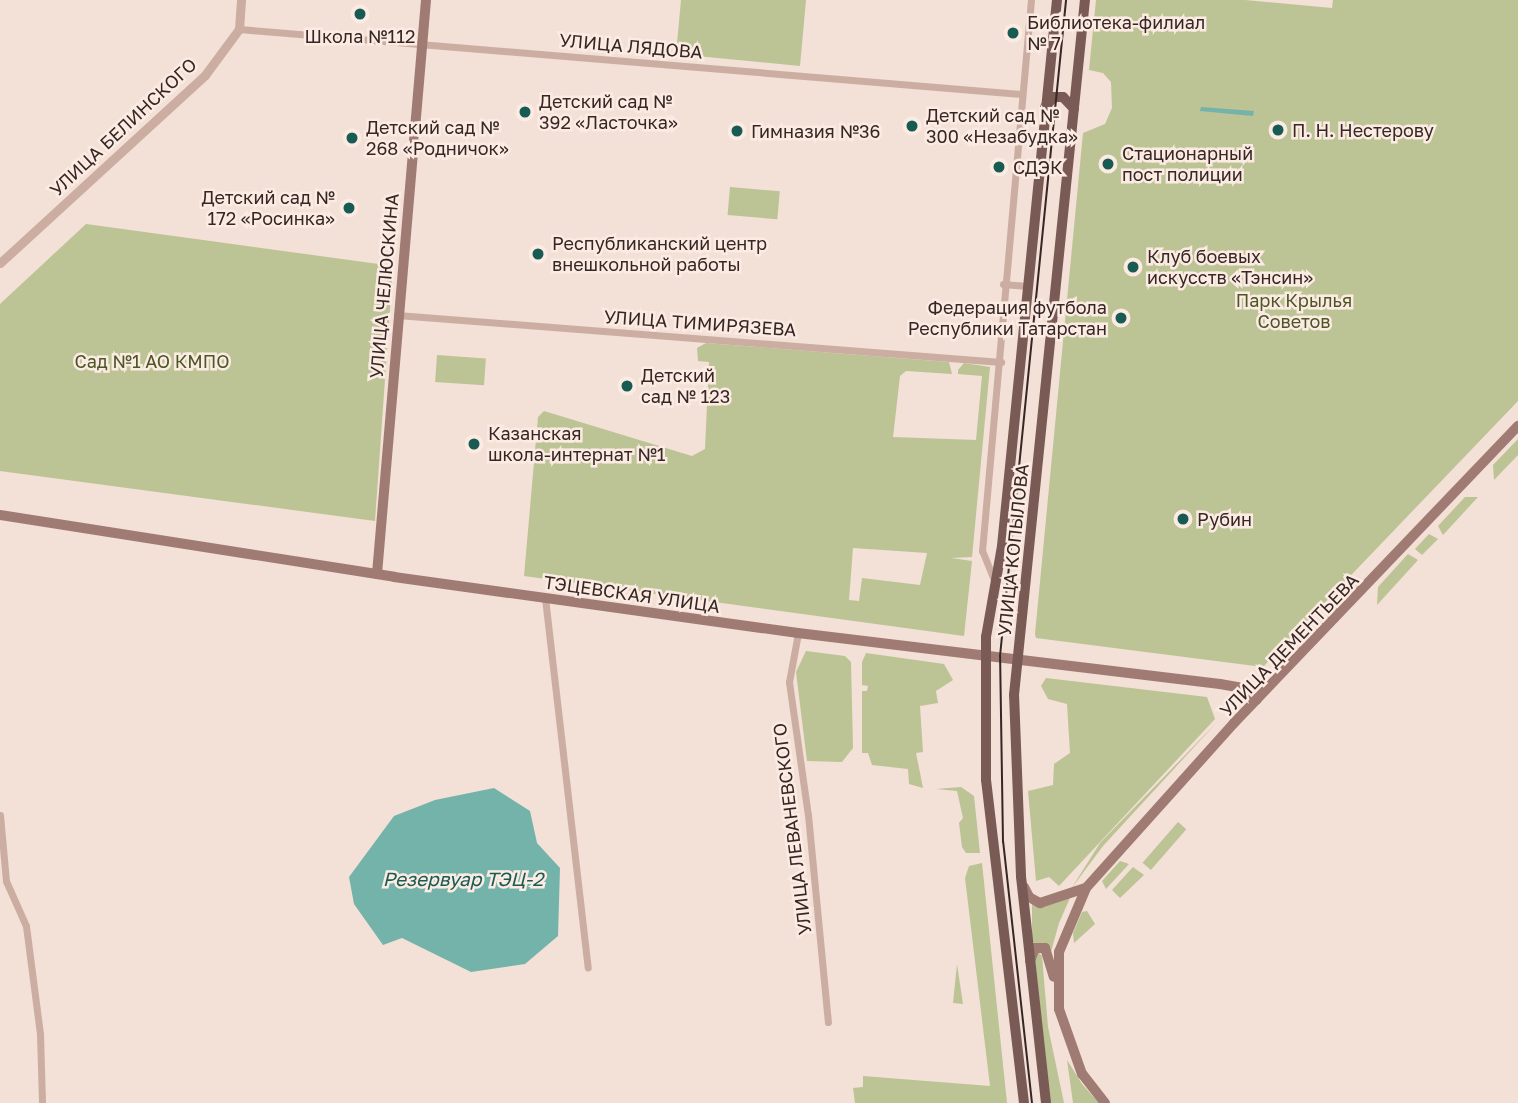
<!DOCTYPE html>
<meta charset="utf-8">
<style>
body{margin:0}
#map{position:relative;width:1518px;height:1103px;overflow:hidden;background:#f3e0d6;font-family:"Golos Text",sans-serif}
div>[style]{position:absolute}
.green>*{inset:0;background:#bcc395;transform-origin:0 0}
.water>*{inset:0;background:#73b3a9}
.minor>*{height:7px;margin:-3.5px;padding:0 3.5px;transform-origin:3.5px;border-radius:3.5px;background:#ccada2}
.tertiary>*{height:9px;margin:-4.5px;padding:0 4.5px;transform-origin:4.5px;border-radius:4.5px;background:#ccada2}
.secondary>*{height:10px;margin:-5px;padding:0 5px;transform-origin:5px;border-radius:5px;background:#a07b73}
.primary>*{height:10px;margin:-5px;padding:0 5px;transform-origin:5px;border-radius:5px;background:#795a54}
.tram>*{height:2px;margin:-1px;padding:0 1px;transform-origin:1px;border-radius:1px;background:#362725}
.dots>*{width:19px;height:19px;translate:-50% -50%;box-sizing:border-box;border:4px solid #fbebe3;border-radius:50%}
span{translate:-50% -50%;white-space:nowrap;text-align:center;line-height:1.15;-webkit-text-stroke:5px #fbebe3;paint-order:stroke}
.poi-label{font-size:18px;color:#362725}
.left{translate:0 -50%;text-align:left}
.right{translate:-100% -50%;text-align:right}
.street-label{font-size:18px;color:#362725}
.park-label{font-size:18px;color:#4d5626}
.water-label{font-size:19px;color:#175b52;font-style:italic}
</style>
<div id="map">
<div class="green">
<div style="clip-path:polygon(681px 0,806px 0,800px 66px,676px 54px)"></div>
<div style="clip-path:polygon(1096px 0,1245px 0,1332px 8px,1333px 0,1518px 0,1518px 401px,1263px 667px,1036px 638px,1035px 634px,1083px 133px,1105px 124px,1112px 108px,1111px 82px,1103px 73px,1089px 70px)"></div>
<div style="left:730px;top:187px;width:50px;height:28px;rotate:5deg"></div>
<div style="clip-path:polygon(86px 224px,393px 266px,375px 521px,0 471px,0 304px)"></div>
<div style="clip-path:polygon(evenodd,706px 343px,949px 362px,952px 374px,906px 371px,900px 376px,893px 437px,976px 440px,982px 376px,958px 374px,958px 370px,964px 363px,990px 367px,972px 557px,951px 558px,972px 561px,964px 636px,524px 576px,538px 417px,544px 411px,692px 456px,705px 449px,709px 362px,698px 361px,697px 348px,706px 343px,853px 548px,927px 553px,920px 585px,862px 578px,859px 601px,849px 600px,853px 548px)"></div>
<div style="left:437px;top:355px;width:49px;height:27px;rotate:4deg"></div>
<div style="clip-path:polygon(1518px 439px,1518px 455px,1494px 480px,1493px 465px)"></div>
<div style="clip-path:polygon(1465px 497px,1478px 497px,1443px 535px,1438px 526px)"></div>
<div style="clip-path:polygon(1429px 534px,1438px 539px,1422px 555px,1415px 549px)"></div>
<div style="clip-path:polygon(1408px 554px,1418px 560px,1377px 605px,1378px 587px)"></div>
<div style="clip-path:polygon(806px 651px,845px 656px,851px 662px,853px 748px,842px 762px,807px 761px,796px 672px)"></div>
<div style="clip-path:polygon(866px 653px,944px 664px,953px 680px,936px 691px,938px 703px,920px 706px,923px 752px,916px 753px,923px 788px,909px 784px,908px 769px,872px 765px,868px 753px,862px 753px,862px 691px,867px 691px,868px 686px,862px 685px,862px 662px)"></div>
<div style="clip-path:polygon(1046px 678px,1207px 697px,1215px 719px,1059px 886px,1049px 877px,1036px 881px,1028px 791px,1053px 785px,1054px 764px,1070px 753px,1067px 704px,1048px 699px,1041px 686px)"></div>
<div style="clip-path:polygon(1219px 720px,1103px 846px,1071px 889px,1100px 843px)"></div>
<div style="clip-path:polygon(961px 787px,974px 796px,980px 853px,966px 853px,962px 847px,959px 823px,963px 818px,957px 791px,936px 789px)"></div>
<div style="left:1178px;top:822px;width:11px;height:54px;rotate:41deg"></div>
<div style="clip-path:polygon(1120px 861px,1129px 864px,1106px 889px,1102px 881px)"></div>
<div style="clip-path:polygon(982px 863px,1007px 1103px,855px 1103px,853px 1088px,863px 1087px,863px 1076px,990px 1086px,965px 878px,969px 866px)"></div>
<div style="clip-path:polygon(1133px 867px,1144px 875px,1120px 898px,1112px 890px)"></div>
<div style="clip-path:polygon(1070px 898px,1059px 923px,1049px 959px,1047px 946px,1032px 942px,1032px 902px,1048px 905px)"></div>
<div style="clip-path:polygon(1087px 911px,1095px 924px,1074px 943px,1073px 933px,1082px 912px)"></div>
<div style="clip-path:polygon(1037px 951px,1042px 956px,1048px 1027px,1064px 1103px,1050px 1103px,1033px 966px)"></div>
<div style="clip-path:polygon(957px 964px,963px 1004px,953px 1003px)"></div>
<div style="clip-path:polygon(1067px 1060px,1082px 1084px,1099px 1103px,1073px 1103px)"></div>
</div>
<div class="water">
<div style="clip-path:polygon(1201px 107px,1254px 111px,1253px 116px,1200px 111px)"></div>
<div style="clip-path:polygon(494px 788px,530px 811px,537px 843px,560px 868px,558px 936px,525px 964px,471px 972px,402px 938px,383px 945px,354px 904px,349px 877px,394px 816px,435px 800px)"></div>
</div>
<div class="minor">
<div style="left:239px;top:29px;width:785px;rotate:4.75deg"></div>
<div style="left:1003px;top:284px;width:24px;rotate:5deg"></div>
<div style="left:397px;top:315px;width:606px;rotate:4.45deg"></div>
<div style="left:994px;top:580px;width:31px;rotate:-112deg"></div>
<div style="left:982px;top:551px;width:553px;rotate:-84.92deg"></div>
<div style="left:545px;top:598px;width:372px;rotate:83.4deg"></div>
<div style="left:798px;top:633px;width:50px;rotate:100.4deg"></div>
<div style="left:789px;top:682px;width:134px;rotate:81.9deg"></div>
<div style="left:808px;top:815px;width:208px;rotate:84.5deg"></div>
<div style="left:0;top:815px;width:66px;rotate:84.8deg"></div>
<div style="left:6px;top:881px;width:49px;rotate:66deg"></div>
<div style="left:26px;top:926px;width:109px;rotate:82.6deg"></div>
<div style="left:40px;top:1034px;width:69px;rotate:88.3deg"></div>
</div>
<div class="tertiary">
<div style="left:0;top:263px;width:278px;rotate:-42.5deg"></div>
<div style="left:205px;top:75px;width:57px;rotate:-53.5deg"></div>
<div style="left:239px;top:29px;width:29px;rotate:-86deg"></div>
</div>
<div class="secondary">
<div style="left:0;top:515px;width:399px;rotate:8.9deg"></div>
<div style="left:394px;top:577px;width:408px;rotate:7.9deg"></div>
<div style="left:798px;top:633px;width:425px;rotate:6.9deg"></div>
<div style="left:1220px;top:684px;width:23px;rotate:10deg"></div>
<div style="left:1243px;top:688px;width:18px;rotate:41deg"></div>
<div style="left:377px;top:574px;width:576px;rotate:-85.12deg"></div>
<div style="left:1024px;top:887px;width:11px;rotate:63deg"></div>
<div style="left:1029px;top:897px;width:13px;rotate:29deg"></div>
<div style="left:1040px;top:903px;width:47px;rotate:-18.4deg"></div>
<div style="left:1030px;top:961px;width:14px;rotate:-69deg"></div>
<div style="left:1035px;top:948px;width:10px"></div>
<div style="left:1045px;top:948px;width:30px;rotate:73deg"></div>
<div style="left:1105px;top:1103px;width:37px;rotate:-128deg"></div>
<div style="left:1082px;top:1074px;width:69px;rotate:-109.5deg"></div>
<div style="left:1059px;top:1009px;width:57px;rotate:-90deg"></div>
<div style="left:1059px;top:952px;width:69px;rotate:-67.1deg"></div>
<div style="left:1086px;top:888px;width:222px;rotate:-48.1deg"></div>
<div style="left:1234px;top:723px;width:411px;rotate:-46.3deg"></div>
</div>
<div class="primary">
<div style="left:1045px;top:107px;width:13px;rotate:-48deg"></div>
<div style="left:1054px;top:97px;width:9px"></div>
<div style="left:1063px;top:97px;width:16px;rotate:47deg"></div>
<div style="left:1024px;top:1103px;width:325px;rotate:-96.7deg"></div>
<div style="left:986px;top:780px;width:143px;rotate:-90deg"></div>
<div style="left:986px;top:637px;width:92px;rotate:-80deg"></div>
<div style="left:1002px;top:546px;width:549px;rotate:-84.25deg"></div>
<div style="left:1046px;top:1103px;width:228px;rotate:-96.3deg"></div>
<div style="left:1021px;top:876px;width:181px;rotate:-92.2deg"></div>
<div style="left:1014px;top:695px;width:699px;rotate:-84.17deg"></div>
</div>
<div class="tram">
<div style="left:1032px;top:1103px;width:263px;rotate:-96.3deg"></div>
<div style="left:1003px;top:842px;width:186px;rotate:-90.9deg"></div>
<div style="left:1000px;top:656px;width:659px;rotate:-84.25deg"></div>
</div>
<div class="dots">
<div style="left:360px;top:14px;background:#175b52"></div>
<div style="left:1013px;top:33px;background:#175b52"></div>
<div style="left:525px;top:112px;background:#175b52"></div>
<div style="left:912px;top:126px;background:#175b52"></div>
<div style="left:1278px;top:130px;background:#175b52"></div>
<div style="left:737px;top:131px;background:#175b52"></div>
<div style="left:352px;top:138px;background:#175b52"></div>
<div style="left:1108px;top:164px;background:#175b52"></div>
<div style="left:999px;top:167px;background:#175b52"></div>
<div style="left:349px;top:208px;background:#175b52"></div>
<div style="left:538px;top:254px;background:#175b52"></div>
<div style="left:1133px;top:267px;background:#175b52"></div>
<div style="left:1121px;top:318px;background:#175b52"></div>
<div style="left:627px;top:386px;background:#175b52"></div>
<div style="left:474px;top:444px;background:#175b52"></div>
<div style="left:1183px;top:519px;background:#175b52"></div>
</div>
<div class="poi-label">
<span class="left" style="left:1027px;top:33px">Библиотека-филиал<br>№ 7</span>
<span style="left:360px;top:36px">Школа №112</span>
<span class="left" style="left:539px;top:112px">Детский сад №<br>392 «Ласточка»</span>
<span class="left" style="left:926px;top:126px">Детский сад №<br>300 «Незабудка»</span>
<span class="left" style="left:366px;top:138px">Детский сад №<br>268 «Родничок»</span>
<span class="left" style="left:1292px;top:130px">П. Н. Нестерову</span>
<span class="left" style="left:751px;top:131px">Гимназия №36</span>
<span class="left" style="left:1122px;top:164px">Стационарный<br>пост полиции</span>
<span class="left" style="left:1013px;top:167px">СДЭК</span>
<span class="right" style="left:335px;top:208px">Детский сад №<br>172 «Росинка»</span>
<span class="left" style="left:552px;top:254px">Республиканский центр<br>внешкольной работы</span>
<span class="left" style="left:1147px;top:267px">Клуб боевых<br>искусств «Тэнсин»</span>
<span class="right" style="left:1107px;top:318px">Федерация футбола<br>Республики Татарстан</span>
<span class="left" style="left:641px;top:386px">Детский<br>сад № 123</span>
<span class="left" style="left:488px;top:444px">Казанская<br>школа-интернат №1</span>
<span class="left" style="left:1197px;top:519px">Рубин</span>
</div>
<div class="street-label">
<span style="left:631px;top:46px;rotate:5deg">УЛИЦА ЛЯДОВА</span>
<span style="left:123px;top:127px;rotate:-43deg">УЛИЦА БЕЛИНСКОГО</span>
<span style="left:384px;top:286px;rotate:-85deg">УЛИЦА ЧЕЛЮСКИНА</span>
<span style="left:700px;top:323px;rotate:4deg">УЛИЦА ТИМИРЯЗЕВА</span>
<span style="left:1013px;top:550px;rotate:-84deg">УЛИЦА КОПЫЛОВА</span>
<span style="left:632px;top:594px;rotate:8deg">ТЭЦЕВСКАЯ УЛИЦА</span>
<span style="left:1289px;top:645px;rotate:-46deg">УЛИЦА ДЕМЕНТЬЕВА</span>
<span style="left:792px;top:829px;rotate:-97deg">УЛИЦА ЛЕВАНЕВСКОГО</span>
</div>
<div class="park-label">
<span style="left:1294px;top:311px">Парк Крылья<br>Советов</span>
<span style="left:152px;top:361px">Сад №1 АО КМПО</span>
</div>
<div class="water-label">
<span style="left:463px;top:879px">Резервуар ТЭЦ-2</span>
</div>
</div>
